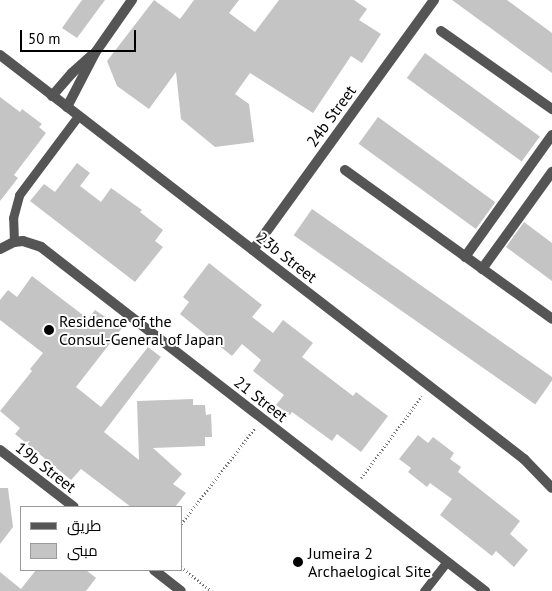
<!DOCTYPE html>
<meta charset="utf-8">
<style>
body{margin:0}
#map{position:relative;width:552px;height:591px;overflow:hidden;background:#fff;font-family:"PT Sans",Cairo,sans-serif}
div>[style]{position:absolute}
.building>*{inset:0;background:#c4c4c4;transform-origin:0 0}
.path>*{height:2.5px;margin-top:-1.25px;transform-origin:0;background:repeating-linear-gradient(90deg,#777 0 1px,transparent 0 3.5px)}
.service>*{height:9px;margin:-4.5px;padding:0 4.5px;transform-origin:4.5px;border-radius:4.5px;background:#555}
.minor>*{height:10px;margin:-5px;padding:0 5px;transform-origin:5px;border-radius:5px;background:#555}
.dots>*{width:14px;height:14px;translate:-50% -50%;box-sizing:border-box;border:2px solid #fff;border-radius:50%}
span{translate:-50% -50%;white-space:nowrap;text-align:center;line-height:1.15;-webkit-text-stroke:4px #fff;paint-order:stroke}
.street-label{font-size:16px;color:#000}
.poi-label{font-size:16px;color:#000}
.left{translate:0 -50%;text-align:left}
.legend{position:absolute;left:20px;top:506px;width:162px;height:65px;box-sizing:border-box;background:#fff;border:1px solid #999;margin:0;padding:6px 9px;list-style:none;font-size:15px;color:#000}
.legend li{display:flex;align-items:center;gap:10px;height:25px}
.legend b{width:25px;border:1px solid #999}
.scale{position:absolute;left:20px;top:30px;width:116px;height:22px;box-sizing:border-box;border:2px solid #000;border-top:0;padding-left:6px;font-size:15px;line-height:18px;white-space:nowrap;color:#000;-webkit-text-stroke:4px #fff;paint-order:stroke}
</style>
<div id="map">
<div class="building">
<div style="clip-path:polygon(82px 0,105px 0,77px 38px,62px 28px)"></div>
<div style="clip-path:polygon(154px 0,180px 19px,194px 0,239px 0,229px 13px,255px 32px,279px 0,354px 0,367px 9px,359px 20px,381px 34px,362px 63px,351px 56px,313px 113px,250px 73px,235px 94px,249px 104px,254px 142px,215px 147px,181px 119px,176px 72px,149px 109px,117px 86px,107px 61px)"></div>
<div style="clip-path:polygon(452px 0,507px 0,552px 33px,552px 73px)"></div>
<div style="left:425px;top:53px;width:142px;height:31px;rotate:36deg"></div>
<div style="clip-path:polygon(0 97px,20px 112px,22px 109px,42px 124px,39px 127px,46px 133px,14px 175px,18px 178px,0 201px)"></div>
<div style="left:378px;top:117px;width:145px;height:33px;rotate:36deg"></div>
<div style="clip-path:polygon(77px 163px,90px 173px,80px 186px,101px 202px,111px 188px,142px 210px,140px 212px,163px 230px,155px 241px,163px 247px,135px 282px,30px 201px,44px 184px,55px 192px)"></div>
<div style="left:312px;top:209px;width:295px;height:32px;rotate:35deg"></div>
<div style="clip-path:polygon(524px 222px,552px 243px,552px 281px,506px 247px)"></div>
<div style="clip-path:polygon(209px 263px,262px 305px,252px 317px,273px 333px,283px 320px,313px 343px,302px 357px,353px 396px,356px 392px,388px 416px,361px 452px,337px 434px,332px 441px,292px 412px,290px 415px,276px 405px,284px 395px,253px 371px,261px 360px,242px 344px,232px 356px,180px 314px,189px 302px,183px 297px)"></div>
<div style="clip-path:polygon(32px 276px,88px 319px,95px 310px,122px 328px,76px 387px,101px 407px,148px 347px,161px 357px,104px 432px,139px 460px,137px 401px,193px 399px,193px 405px,205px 405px,206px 415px,211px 414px,212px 437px,205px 437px,205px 446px,153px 448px,182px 474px,173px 484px,186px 493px,175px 507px,131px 507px,81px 469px,71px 480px,15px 434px,20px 428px,0 411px,32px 371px,30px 369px,43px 353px,0 320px,0 300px,8px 290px,17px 297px)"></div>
<div style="clip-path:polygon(418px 435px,428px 443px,433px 437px,454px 453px,450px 459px,461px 467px,458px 472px,520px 521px,510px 534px,528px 550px,514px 567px,496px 551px,492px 556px,440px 515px,452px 499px,430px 483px,427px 487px,408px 472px,411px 468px,399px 459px)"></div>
<div style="clip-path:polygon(0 488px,8px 488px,13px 527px,0 544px)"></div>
<div style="clip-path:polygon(36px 570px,86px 570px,96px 578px,86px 591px,0 591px,0 572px,21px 589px)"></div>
</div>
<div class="path">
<div style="left:361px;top:478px;width:102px;rotate:-53.4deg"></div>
<div style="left:181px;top:524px;width:121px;rotate:-52.4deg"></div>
<div style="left:181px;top:567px;width:39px;rotate:38deg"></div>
</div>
<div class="service">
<div style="left:14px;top:242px;width:24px;rotate:-92deg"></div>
<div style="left:13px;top:218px;width:24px;rotate:-75deg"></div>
<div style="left:19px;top:195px;width:99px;rotate:-53.2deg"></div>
<div style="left:424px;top:591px;width:37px;rotate:-52deg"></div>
</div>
<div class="minor">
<div style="left:441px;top:31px;width:136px;rotate:35.1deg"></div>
<div style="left:0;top:55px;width:662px;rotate:37.63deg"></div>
<div style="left:524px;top:459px;width:40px;rotate:46deg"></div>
<div style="left:52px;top:96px;width:30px;rotate:-49deg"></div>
<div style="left:72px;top:73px;width:27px;rotate:-42deg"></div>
<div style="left:67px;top:107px;width:61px;rotate:-62.6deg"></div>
<div style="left:95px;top:53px;width:65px;rotate:-55.1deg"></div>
<div style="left:345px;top:170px;width:255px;rotate:35.7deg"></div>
<div style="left:0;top:249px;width:16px;rotate:-27deg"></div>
<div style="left:14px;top:242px;width:9px;rotate:-6deg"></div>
<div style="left:23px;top:241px;width:19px;rotate:18deg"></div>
<div style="left:41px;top:247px;width:562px;rotate:37.77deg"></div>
<div style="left:253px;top:250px;width:309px;rotate:-54.1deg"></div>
<div style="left:465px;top:257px;width:150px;rotate:-54.5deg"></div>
<div style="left:482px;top:269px;width:120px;rotate:-54.2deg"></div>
<div style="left:0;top:450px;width:93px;rotate:37.6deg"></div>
<div style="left:154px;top:570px;width:34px;rotate:38deg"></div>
</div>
<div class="dots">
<div style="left:49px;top:330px;background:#000"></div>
<div style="left:298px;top:562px;background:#000"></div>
</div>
<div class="street-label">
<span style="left:331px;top:116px;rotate:-54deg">24b Street</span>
<span style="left:287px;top:257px;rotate:38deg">23b Street</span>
<span style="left:261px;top:399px;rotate:38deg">21 Street</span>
<span style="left:46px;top:467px;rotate:38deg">19b Street</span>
</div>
<div class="poi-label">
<span class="left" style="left:59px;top:330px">Residence of the<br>Consul-General of Japan</span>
<span class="left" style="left:308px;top:562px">Jumeira 2<br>Archaelogical Site</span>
</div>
<ul class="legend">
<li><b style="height:6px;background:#555"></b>طريق</li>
<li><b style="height:14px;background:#c4c4c4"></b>مبنى</li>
</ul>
<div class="scale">50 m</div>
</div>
